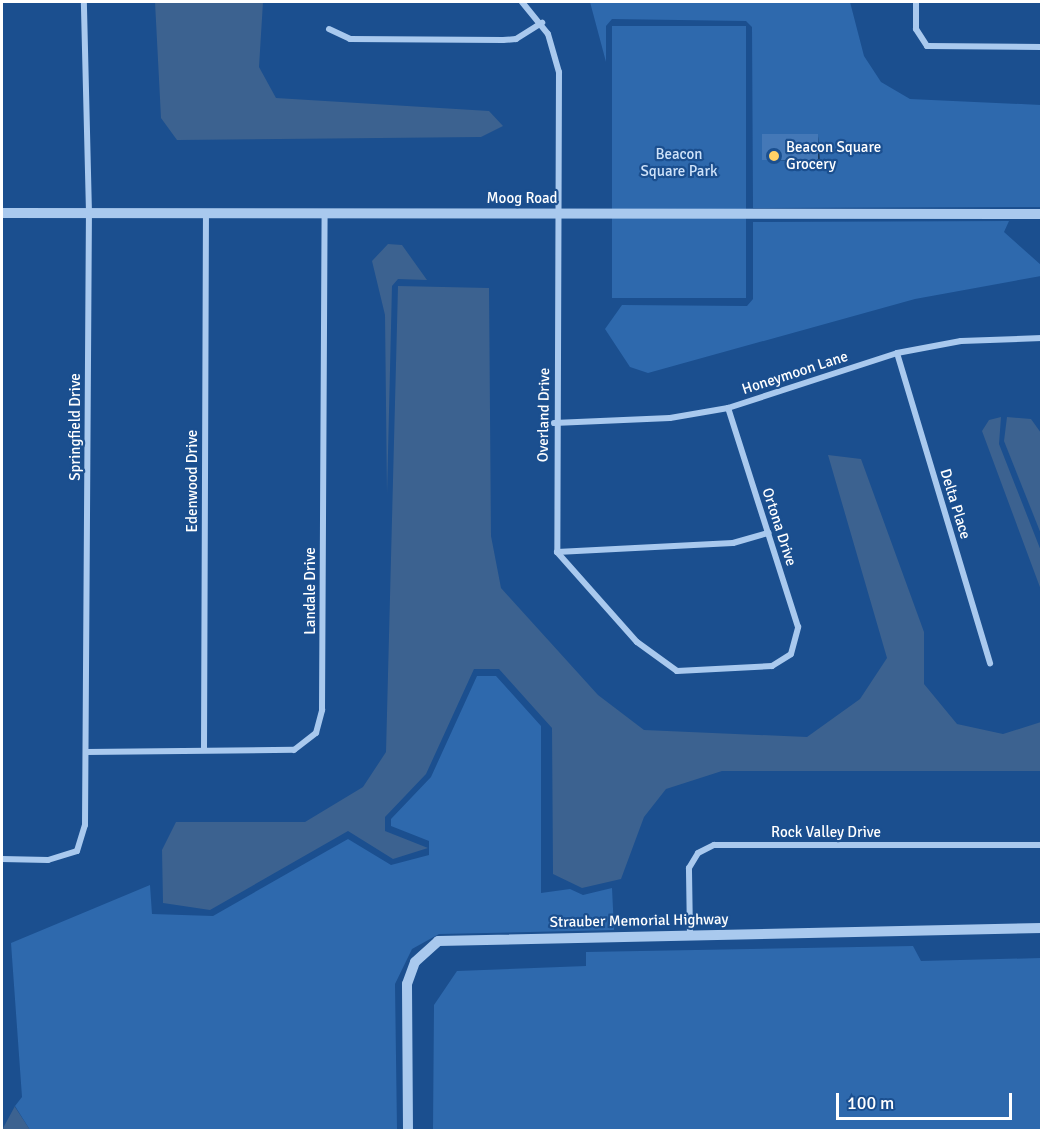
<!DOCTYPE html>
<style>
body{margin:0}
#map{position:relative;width:1043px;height:1132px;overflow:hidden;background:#1b4f8f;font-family:Signika,sans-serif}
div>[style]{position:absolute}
.green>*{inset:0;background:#2e69ad;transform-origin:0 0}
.water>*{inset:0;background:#3c6290}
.shadow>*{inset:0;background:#0007}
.building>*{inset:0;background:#4478b7;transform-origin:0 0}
.minor>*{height:6px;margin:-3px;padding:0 3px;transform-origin:3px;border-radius:3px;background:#a9c9ee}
.tertiary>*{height:10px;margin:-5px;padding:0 5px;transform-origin:5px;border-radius:5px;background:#a9c9ee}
.dots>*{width:16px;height:16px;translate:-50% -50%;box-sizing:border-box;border:3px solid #1b4f8f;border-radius:50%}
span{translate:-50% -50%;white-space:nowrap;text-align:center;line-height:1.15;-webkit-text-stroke:4.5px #1b4f8f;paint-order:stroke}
.poi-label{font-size:15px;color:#fff}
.left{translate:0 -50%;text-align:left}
.park-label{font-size:15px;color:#cfe3fa}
.street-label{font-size:15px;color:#fff}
.frame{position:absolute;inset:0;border:3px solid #fff;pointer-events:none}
.scale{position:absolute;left:836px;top:1093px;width:176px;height:27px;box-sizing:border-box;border:3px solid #fff;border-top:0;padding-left:8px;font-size:18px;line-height:21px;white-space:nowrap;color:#fff;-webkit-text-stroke:4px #1b4f8f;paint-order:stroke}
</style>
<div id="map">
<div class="green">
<div style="clip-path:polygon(590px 2px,850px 2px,864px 56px,881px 82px,910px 99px,1041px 105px,1041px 207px,753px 208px,752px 27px,746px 21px,612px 19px,606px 26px,606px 62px)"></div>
<div style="left:612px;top:26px;width:134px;height:272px"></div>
<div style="clip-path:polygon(1009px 221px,1004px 232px,1041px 265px,1041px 276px,915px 299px,648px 373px,630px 367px,605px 329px,622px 305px,747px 306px,753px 299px,753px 222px)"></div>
<div style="clip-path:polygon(477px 676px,496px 676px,541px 726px,541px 893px,570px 889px,583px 895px,612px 888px,614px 930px,439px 934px,412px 949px,395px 984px,397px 1130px,30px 1130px,15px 1106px,22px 1097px,11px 943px,150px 885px,152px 914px,213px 916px,348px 839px,391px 865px,429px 855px,429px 841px,391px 826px,391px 819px,431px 777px)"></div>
<div style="clip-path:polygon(913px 946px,921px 961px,1041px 958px,1041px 1130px,433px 1130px,434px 1005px,457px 971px,586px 966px,586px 952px)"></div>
</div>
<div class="water">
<div style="clip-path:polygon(155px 2px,263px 2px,259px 67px,276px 98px,489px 111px,503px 126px,481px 137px,177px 140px,161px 118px)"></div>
<div style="clip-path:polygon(388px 244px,402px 245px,427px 280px,398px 279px,392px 286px,387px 495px,385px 315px,372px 261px)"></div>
<div style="clip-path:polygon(398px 286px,489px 288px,491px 536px,501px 588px,598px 695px,644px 730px,807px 737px,860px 699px,887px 658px,828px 455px,861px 459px,924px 632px,924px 684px,957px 724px,1003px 734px,1041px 722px,1041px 771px,722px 771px,666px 789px,644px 817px,621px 879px,582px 888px,553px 874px,552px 728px,499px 669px,474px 669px,426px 774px,385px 817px,385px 831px,428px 848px,393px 859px,348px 831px,210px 910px,163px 903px,162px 850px,176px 822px,305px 822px,363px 787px,386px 752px)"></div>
<div style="clip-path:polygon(1001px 417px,999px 444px,1041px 551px,1041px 590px,982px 431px,989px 420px)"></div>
<div style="clip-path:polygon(1007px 417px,1031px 419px,1041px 433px,1041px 534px,1004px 441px)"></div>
<div style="clip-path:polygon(15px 1106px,15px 1107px,30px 1130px,2px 1130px)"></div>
</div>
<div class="shadow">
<div style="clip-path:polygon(818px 136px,820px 161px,766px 160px)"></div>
</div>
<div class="building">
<div style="left:818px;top:134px;width:26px;height:56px;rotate:90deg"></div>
</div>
<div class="minor">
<div style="left:522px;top:2px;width:41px;rotate:50.9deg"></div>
<div style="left:548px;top:34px;width:40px;rotate:74deg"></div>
<div style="left:559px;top:72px;width:480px;rotate:90.2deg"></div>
<div style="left:557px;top:552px;width:120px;rotate:48.4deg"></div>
<div style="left:637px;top:642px;width:49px;rotate:35.9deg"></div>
<div style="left:677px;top:671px;width:95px;rotate:-3deg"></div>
<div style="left:772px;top:666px;width:22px;rotate:-32deg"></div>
<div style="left:791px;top:654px;width:28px;rotate:-75deg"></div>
<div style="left:798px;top:627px;width:230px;rotate:-107.7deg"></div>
<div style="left:916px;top:2px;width:27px;rotate:90deg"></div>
<div style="left:916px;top:29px;width:20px;rotate:57deg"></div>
<div style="left:927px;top:46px;width:115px;rotate:0.5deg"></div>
<div style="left:329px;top:29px;width:23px;rotate:25deg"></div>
<div style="left:350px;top:39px;width:153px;rotate:0.4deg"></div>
<div style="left:503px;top:40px;width:13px;rotate:-4deg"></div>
<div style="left:516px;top:39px;width:31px;rotate:-32deg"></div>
<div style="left:897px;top:353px;width:324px;rotate:73.3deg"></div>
<div style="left:554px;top:423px;width:116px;rotate:-2.5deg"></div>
<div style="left:670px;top:418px;width:59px;rotate:-9.8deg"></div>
<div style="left:728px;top:408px;width:178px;rotate:-18deg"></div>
<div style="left:897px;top:353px;width:65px;rotate:-10.6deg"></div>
<div style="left:961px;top:341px;width:81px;rotate:-2.1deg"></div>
<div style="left:557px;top:552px;width:176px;rotate:-2.9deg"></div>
<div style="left:733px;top:543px;width:37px;rotate:-16deg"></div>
<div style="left:204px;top:750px;width:537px;rotate:-89.79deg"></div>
<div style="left:86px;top:752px;width:208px;rotate:-0.6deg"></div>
<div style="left:294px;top:750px;width:28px;rotate:-38deg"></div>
<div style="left:316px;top:733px;width:24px;rotate:-75deg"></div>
<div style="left:322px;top:710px;width:496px;rotate:-89.7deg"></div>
<div style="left:2px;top:859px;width:46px;rotate:1.2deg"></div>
<div style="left:48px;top:860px;width:30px;rotate:-17deg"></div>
<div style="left:77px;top:851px;width:27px;rotate:-73deg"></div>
<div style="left:85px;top:825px;width:612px;rotate:-89.63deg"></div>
<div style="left:89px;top:213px;width:211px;rotate:-91.4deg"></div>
<div style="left:690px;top:935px;width:67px;rotate:-90.9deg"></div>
<div style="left:689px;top:868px;width:17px;rotate:-59deg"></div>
<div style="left:698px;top:853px;width:18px;rotate:-27deg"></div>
<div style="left:714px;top:845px;width:328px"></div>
</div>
<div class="tertiary">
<div style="left:2px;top:213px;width:1040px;rotate:0.06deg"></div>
<div style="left:408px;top:1130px;width:146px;rotate:-90.4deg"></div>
<div style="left:407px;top:984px;width:23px;rotate:-70deg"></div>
<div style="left:415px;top:962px;width:31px;rotate:-42deg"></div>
<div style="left:438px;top:941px;width:604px;rotate:-1.23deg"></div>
</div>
<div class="dots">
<div style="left:774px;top:156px;background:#ffd166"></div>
</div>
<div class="poi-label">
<span class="left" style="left:786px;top:156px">Beacon Square<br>Grocery</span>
</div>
<div class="park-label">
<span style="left:679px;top:163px">Beacon<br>Square Park</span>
</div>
<div class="street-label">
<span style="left:522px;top:199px">Moog Road</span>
<span style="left:795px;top:373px;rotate:-18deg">Honeymoon Lane</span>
<span style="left:544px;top:415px;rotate:-89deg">Overland Drive</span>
<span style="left:76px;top:427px;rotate:-90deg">Springfield Drive</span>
<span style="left:193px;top:481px;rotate:-90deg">Edenwood Drive</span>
<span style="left:955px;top:504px;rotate:73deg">Delta Place</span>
<span style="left:779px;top:527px;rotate:72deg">Ortona Drive</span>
<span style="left:311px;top:591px;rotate:-90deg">Landale Drive</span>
<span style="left:826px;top:833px">Rock Valley Drive</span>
<span style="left:639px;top:921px;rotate:-1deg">Strauber Memorial Highway</span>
</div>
<div class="frame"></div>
<div class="scale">100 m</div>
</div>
